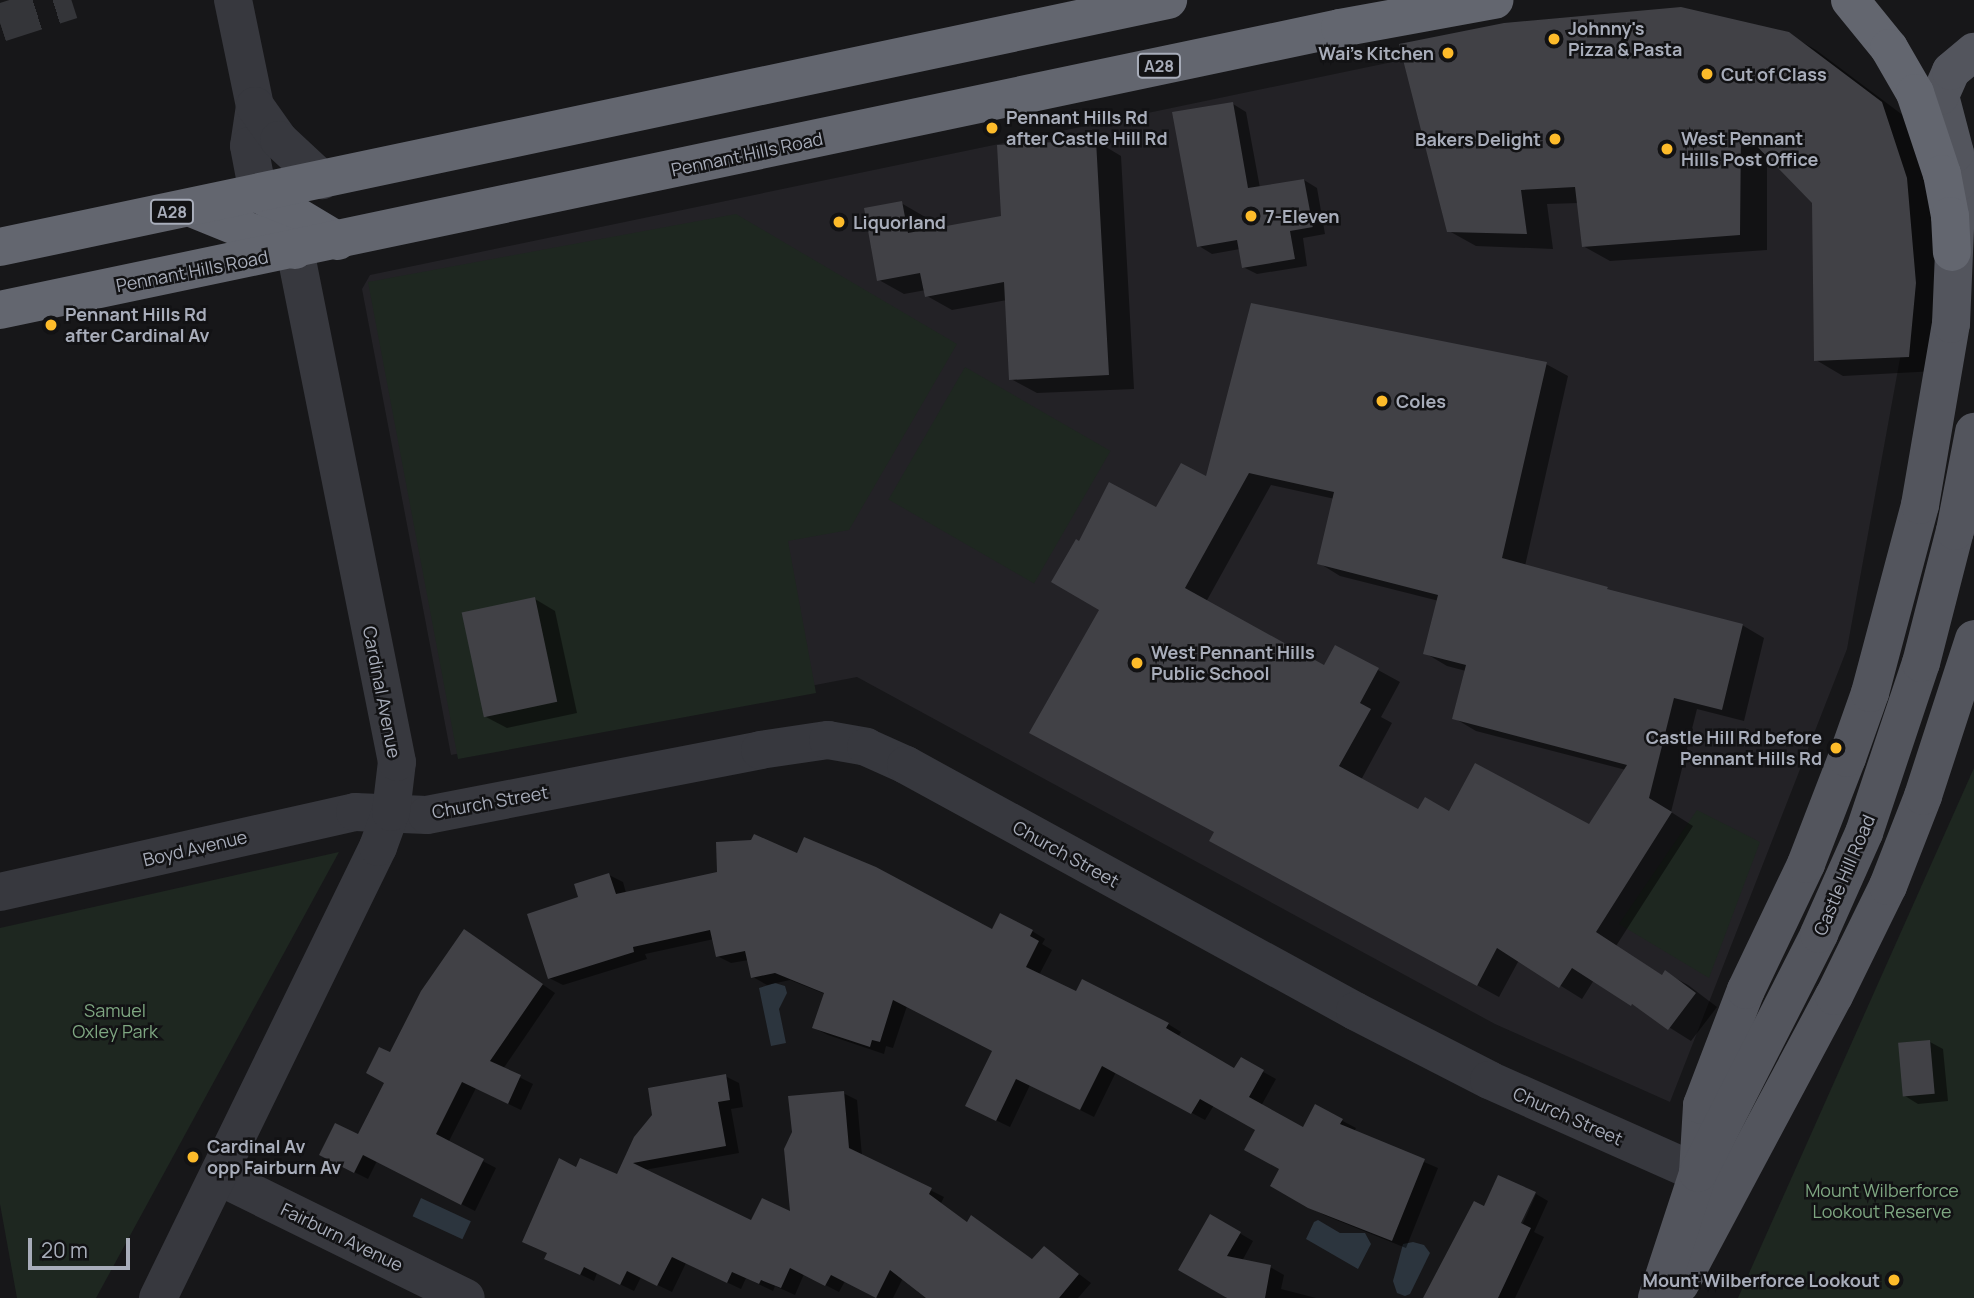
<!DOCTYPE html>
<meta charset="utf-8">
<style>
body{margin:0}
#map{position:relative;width:1974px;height:1298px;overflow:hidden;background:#171719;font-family:Manrope,sans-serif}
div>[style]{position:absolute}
.built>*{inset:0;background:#232226}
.green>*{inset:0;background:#1e2720;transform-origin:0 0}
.water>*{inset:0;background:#2c353e;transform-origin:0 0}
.shadow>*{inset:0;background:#0007}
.building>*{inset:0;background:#414146;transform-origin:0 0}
.highway-tunnel>*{height:38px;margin-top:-19px;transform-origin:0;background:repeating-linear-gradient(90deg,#343539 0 38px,transparent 0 57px)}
.street>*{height:38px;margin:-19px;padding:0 19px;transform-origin:19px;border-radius:19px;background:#37383e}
.primary>*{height:38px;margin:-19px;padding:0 19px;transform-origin:19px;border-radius:19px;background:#53555d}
.highway>*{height:38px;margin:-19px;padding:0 19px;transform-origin:19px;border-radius:19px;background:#63666f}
.dots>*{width:19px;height:19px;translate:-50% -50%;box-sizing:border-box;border:4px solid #121214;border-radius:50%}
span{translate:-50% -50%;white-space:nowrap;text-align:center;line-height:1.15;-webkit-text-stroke:5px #121214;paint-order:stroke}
.shield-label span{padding:2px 5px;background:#121214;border:2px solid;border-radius:5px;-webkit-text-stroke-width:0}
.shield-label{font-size:16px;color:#a8adba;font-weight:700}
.poi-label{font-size:18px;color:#a8adba;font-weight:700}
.left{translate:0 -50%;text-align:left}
.right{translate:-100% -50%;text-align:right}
.street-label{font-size:18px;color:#a8adba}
.park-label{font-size:18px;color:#7ea681}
.scale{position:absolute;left:28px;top:1238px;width:102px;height:32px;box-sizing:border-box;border:4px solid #a8adba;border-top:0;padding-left:9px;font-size:21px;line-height:24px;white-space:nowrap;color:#a8adba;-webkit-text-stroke:5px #121214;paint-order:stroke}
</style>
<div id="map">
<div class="built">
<div style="clip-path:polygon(1660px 22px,1855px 96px,1904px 168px,1910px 304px,1847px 649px,1670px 1102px,1495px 1024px,857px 677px,451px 755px,362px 289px,370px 275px,1397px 61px)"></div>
</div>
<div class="green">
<div style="clip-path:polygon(736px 214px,957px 344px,849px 530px,788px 541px,816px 693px,458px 759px,368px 282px)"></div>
<div style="left:965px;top:367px;width:168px;height:153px;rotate:30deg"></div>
<div style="clip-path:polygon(1974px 768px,1974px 1298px,1738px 1298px)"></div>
<div style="clip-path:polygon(1697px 810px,1760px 842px,1709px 978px,1619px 924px)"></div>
<div style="clip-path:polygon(339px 852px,96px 1298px,17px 1298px,0 1204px,0 928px)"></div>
</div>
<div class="water">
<div style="clip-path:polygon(775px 983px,785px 986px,787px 993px,779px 1009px,786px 1043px,771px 1046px,759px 988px)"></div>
<div style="left:421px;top:1198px;width:55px;height:20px;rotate:25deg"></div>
<div style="clip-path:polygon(1318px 1220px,1340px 1233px,1365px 1233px,1371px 1244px,1358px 1269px,1306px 1239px,1314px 1222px)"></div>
<div style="clip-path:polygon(1413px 1242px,1424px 1245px,1430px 1253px,1410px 1294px,1405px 1296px,1397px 1293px,1393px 1281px,1403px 1244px)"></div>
</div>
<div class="shadow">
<div style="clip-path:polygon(1788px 34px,1816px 50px,1908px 119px,1934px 195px,1942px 299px,1936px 371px,1843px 376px,1816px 360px,1814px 202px,1767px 154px,1767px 250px,1610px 261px,1583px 246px,1579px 203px,1547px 204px,1553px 249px,1476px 246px,1449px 231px)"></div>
<div style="clip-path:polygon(1233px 104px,1246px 112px,1260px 188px,1304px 180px,1317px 188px,1325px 234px,1303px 238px,1307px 266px,1257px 274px,1243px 267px,1240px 249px,1212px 254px,1199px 246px)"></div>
<div style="clip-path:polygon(1096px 141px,1121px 156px,1134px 389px,1037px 393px,1011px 379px,1007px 300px,952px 310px,927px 296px,926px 290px,904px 294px,879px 280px,901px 203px,927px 218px,929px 231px,1003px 217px)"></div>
<div style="clip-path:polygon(evenodd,1546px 364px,1568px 376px,1525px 566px,1616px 593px,1742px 625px,1764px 638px,1744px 721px,1697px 709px,1671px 812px,1693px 826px,1616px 946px,1663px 976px,1666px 973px,1688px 985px,1717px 1007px,1691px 1041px,1594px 980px,1582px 999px,1519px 960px,1499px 997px,1233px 853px,1216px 832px,1101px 609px,1079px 543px,1157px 510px,1207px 479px,1546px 364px,1271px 485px,1335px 499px,1319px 563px,1340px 576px,1439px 601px,1425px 653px,1447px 666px,1466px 671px,1454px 718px,1476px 731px,1626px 770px,1590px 827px,1419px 811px,1361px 780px,1392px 723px,1381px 717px,1400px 682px,1378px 670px,1324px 668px,1206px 602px,1271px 485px)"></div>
<div style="clip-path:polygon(535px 599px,555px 611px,577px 713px,507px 728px,486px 717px)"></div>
<div style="clip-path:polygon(609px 875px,623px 882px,626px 893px,993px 931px,1032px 931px,1045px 939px,1042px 944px,1052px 950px,1039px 975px,1077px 993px,1168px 1024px,1181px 1032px,1178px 1037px,1235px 1070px,1241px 1060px,1276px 1079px,1261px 1106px,1304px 1129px,1316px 1107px,1356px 1128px,1354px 1132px,1438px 1168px,1406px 1248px,1324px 1215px,1272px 1186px,1281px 1168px,1257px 1130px,1214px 1105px,1205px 1120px,1116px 1072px,1094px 1117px,1030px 1085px,1010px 1127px,981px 1113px,994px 1051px,907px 1006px,893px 1048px,886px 1046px,884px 1054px,828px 1035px,814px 1028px,825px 994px,790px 980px,767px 985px,753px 977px,749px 960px,731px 963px,717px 956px,714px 939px,645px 954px,647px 959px,563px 985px,549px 978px,580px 898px)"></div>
<div style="clip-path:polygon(477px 939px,555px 993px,503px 1069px,533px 1084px,521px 1110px,476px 1088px,448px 1143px,496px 1168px,475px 1211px,377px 1161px,368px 1179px,334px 1162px,358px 1137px,386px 1083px,391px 1055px)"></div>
<div style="clip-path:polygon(1930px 1042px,1943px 1049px,1948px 1101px,1918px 1104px,1905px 1096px)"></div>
<div style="clip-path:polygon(725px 1076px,739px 1083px,743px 1107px,731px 1109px,739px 1153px,644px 1170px,752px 1223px,792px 1214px,843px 1093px,857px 1100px,862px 1156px,944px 1197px,941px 1203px,968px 1223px,1034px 1260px,1044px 1248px,1091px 1283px,1078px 1298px,929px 1298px,903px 1278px,893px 1298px,878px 1298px,845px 1281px,839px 1292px,804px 1274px,795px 1295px,775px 1286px,773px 1291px,746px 1278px,741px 1289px,686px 1263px,672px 1292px,641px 1277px,634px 1291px,597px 1273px,594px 1281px,546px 1258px,577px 1169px,617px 1176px)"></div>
<div style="clip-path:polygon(1536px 1194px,1548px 1201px,1534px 1232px,1544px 1237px,1515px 1298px,1428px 1298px,1516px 1230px,1519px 1232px)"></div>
<div style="clip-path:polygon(1210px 1216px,1253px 1241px,1242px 1261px,1270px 1267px,1284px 1275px,1281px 1289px,1316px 1298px,1226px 1298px)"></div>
</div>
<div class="building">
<div style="clip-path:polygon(1681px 7px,1789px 32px,1882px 102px,1907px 178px,1916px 283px,1909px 357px,1814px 361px,1812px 203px,1741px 130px,1740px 235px,1582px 247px,1575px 187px,1521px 190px,1527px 234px,1447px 232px,1399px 44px,1504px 23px)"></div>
<div style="clip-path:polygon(1233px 102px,1248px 188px,1304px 179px,1313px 227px,1290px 231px,1295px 259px,1242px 268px,1237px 240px,1197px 247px,1172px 112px)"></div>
<div style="clip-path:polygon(1096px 140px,1109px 375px,1009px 380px,1004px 282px,925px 297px,920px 273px,877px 281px,864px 208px,902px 201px,908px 233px,1001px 216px,997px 145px)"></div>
<div style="clip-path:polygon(evenodd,1251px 303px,1547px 362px,1502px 558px,1608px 587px,1607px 589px,1743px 624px,1722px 710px,1674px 698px,1649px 798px,1672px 812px,1596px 932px,1662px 975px,1665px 970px,1696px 993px,1668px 1030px,1632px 1004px,1631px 1006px,1572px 968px,1559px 988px,1497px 948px,1477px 986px,1209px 841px,1214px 832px,1029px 733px,1099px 610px,1051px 582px,1076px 539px,1079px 541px,1109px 482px,1156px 507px,1181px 463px,1206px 476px,1251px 303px,1249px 473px,1334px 492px,1317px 564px,1438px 595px,1423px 654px,1466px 665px,1452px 719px,1627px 765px,1589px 824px,1475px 763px,1449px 811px,1425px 797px,1418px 809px,1339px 766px,1371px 709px,1360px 703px,1379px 668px,1335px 645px,1324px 665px,1185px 588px,1249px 473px)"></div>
<div style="left:535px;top:597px;width:107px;height:75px;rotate:78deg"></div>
<div style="clip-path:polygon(754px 834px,797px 853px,804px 837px,876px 867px,992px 929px,1000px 913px,1033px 930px,1030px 936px,1039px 941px,1026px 967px,1076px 991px,1082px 979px,1169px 1023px,1166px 1028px,1234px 1068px,1241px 1057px,1264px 1070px,1249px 1097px,1303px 1127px,1315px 1104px,1343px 1119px,1340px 1124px,1425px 1159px,1392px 1241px,1308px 1208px,1270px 1186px,1279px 1169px,1244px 1150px,1255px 1130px,1200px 1099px,1191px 1114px,1102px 1066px,1080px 1110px,1016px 1079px,996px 1121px,965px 1106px,992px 1051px,893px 1000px,880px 1042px,872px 1040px,870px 1047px,812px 1028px,824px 993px,775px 973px,751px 978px,745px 951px,716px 957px,710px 930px,633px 947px,634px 952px,548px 979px,527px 914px,578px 897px,574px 884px,609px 873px,616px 894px,717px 872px,716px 842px,751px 840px)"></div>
<div style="clip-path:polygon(464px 929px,543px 984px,490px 1061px,521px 1075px,508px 1104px,462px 1082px,436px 1134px,484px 1159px,461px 1205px,363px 1155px,354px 1173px,319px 1155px,335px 1123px,358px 1134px,384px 1083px,366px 1073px,379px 1047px,390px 1052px,421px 991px)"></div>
<div style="left:1930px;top:1040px;width:54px;height:32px;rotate:85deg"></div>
<div style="clip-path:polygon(726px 1074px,730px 1100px,718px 1102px,726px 1146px,633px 1163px,751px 1220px,762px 1198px,790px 1211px,784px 1149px,792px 1132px,788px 1096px,844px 1091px,849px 1148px,932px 1188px,929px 1194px,967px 1222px,971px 1215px,1032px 1259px,1044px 1246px,1079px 1274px,1059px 1298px,926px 1298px,890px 1270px,876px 1298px,831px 1275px,825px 1286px,790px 1268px,781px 1288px,761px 1280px,759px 1284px,732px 1272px,727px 1283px,672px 1257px,657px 1286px,627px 1271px,620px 1285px,584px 1267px,580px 1275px,544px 1259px,547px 1253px,522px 1242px,559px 1158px,576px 1167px,580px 1158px,617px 1174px,634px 1137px,652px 1115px,648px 1088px)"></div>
<div style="clip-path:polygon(1498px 1175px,1536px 1192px,1521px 1223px,1531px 1228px,1498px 1298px,1423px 1298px,1474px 1201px,1484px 1206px)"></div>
<div style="clip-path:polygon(1210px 1214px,1241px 1232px,1227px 1256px,1271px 1265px,1265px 1298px,1227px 1298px,1178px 1270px)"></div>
</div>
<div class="highway-tunnel">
<div style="left:0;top:23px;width:75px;rotate:-17.9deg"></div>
</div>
<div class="street">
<div style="left:233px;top:0;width:108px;rotate:78.3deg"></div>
<div style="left:255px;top:106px;width:40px;rotate:98.5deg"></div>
<div style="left:249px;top:146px;width:48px;rotate:79.2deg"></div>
<div style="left:255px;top:106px;width:42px;rotate:54.8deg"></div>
<div style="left:279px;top:140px;width:59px;rotate:42.9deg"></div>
<div style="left:0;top:892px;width:364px;rotate:-12.7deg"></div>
<div style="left:355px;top:812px;width:72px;rotate:2.4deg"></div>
<div style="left:427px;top:815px;width:339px;rotate:-11deg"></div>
<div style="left:760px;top:750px;width:69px;rotate:-8.4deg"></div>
<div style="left:828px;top:740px;width:39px;rotate:10deg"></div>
<div style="left:866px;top:747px;width:44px;rotate:24.2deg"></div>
<div style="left:906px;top:765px;width:512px;rotate:28.72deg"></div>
<div style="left:1355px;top:1011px;width:151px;rotate:27.2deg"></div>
<div style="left:1489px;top:1080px;width:229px;rotate:24deg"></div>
<div style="left:218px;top:1176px;width:276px;rotate:26.2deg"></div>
<div style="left:158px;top:1298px;width:502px;rotate:-64deg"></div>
<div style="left:378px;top:847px;width:37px;rotate:-70deg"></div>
<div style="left:391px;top:812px;width:50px;rotate:-83.2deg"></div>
<div style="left:397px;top:762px;width:522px;rotate:-101.27deg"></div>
</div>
<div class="primary">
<div style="left:1698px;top:1173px;width:68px;rotate:-86.6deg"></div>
<div style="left:1702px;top:1105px;width:123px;rotate:-69.1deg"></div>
<div style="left:1746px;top:990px;width:140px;rotate:-64.5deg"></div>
<div style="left:1806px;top:864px;width:114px;rotate:-68.9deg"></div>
<div style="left:1847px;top:758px;width:69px;rotate:-70.5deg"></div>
<div style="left:1870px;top:693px;width:195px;rotate:-75.1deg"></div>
<div style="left:1920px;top:505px;width:184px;rotate:-80.3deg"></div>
<div style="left:1951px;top:324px;width:141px;rotate:-87.6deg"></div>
<div style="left:1957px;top:183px;width:30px;rotate:-94deg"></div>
<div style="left:1955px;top:153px;width:59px;rotate:-104.7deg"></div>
<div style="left:1940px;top:96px;width:27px;rotate:-66deg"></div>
<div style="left:1951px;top:71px;width:30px;rotate:-40deg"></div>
<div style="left:1680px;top:1284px;width:327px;rotate:-61.9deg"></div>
<div style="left:1834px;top:996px;width:123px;rotate:-63.9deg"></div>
<div style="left:1888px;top:886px;width:97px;rotate:-68.7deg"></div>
<div style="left:1923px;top:796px;width:165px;rotate:-72deg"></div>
<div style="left:1657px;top:1298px;width:132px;rotate:-71.8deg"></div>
<div style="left:1698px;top:1173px;width:268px;rotate:-63.1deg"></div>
<div style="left:1819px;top:934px;width:111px;rotate:-66deg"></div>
<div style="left:1864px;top:833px;width:179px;rotate:-71.5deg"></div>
<div style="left:1921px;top:663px;width:136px;rotate:-75.6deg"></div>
<div style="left:1955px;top:531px;width:101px;rotate:-79.1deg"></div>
</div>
<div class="highway">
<div style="left:1850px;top:0;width:62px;rotate:50.9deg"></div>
<div style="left:1889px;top:48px;width:52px;rotate:60deg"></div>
<div style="left:1915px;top:93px;width:85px;rotate:71.6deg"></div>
<div style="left:1942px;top:174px;width:43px;rotate:79.2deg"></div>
<div style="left:1950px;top:216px;width:36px;rotate:87deg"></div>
<div style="left:258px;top:193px;width:93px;rotate:31deg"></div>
<div style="left:191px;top:208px;width:112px;rotate:22deg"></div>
<div style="left:0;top:247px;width:1194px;rotate:-11.94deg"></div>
<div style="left:0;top:310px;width:1369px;rotate:-11.88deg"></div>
<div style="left:1340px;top:28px;width:157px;rotate:-10.3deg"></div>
</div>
<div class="dots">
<div style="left:1554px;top:39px;background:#fdbb2a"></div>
<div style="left:1448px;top:53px;background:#fdbb2a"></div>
<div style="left:1707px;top:74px;background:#fdbb2a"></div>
<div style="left:992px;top:128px;background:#fdbb2a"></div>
<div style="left:1555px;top:139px;background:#fdbb2a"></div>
<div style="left:1667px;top:149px;background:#fdbb2a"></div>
<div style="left:1251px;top:216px;background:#fdbb2a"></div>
<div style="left:839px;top:222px;background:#fdbb2a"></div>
<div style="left:51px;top:325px;background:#fdbb2a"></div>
<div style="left:1382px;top:401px;background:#fdbb2a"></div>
<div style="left:1137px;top:663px;background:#fdbb2a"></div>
<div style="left:1836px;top:748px;background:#fdbb2a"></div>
<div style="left:193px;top:1157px;background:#fdbb2a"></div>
<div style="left:1894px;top:1280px;background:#fdbb2a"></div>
</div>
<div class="shield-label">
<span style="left:1159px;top:66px">A28</span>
<span style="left:172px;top:212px">A28</span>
</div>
<div class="poi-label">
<span class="left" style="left:1568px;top:39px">Johnny's<br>Pizza &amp; Pasta</span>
<span class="right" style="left:1434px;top:53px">Wai’s Kitchen</span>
<span class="left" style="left:1721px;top:74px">Cut of Class</span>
<span class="left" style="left:1006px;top:128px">Pennant Hills Rd<br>after Castle Hill Rd</span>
<span class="right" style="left:1541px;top:139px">Bakers Delight</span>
<span class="left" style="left:1681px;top:149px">West Pennant<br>Hills Post Office</span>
<span class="left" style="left:1265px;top:216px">7-Eleven</span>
<span class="left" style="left:853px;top:222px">Liquorland</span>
<span class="left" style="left:65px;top:325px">Pennant Hills Rd<br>after Cardinal Av</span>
<span class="left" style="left:1396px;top:401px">Coles</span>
<span class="left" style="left:1151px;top:663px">West Pennant Hills<br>Public School</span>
<span class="right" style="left:1822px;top:748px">Castle Hill Rd before<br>Pennant Hills Rd</span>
<span class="left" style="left:207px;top:1157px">Cardinal Av<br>opp Fairburn Av</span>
<span class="right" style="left:1880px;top:1280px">Mount Wilberforce Lookout</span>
</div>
<div class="street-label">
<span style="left:747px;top:154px;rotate:-12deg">Pennant Hills Road</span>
<span style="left:192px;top:271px;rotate:-11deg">Pennant Hills Road</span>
<span style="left:382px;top:692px;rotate:79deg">Cardinal Avenue</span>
<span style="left:490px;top:802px;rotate:-10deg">Church Street</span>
<span style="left:195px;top:848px;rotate:-13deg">Boyd Avenue</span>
<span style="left:1066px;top:854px;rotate:29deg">Church Street</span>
<span style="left:1844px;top:875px;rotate:-67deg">Castle Hill Road</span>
<span style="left:1568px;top:1116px;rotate:24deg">Church Street</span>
<span style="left:342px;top:1237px;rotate:26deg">Fairburn Avenue</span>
</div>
<div class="park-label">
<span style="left:115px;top:1021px">Samuel<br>Oxley Park</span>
<span style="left:1882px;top:1201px">Mount Wilberforce<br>Lookout Reserve</span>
</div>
<div class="scale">20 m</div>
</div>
